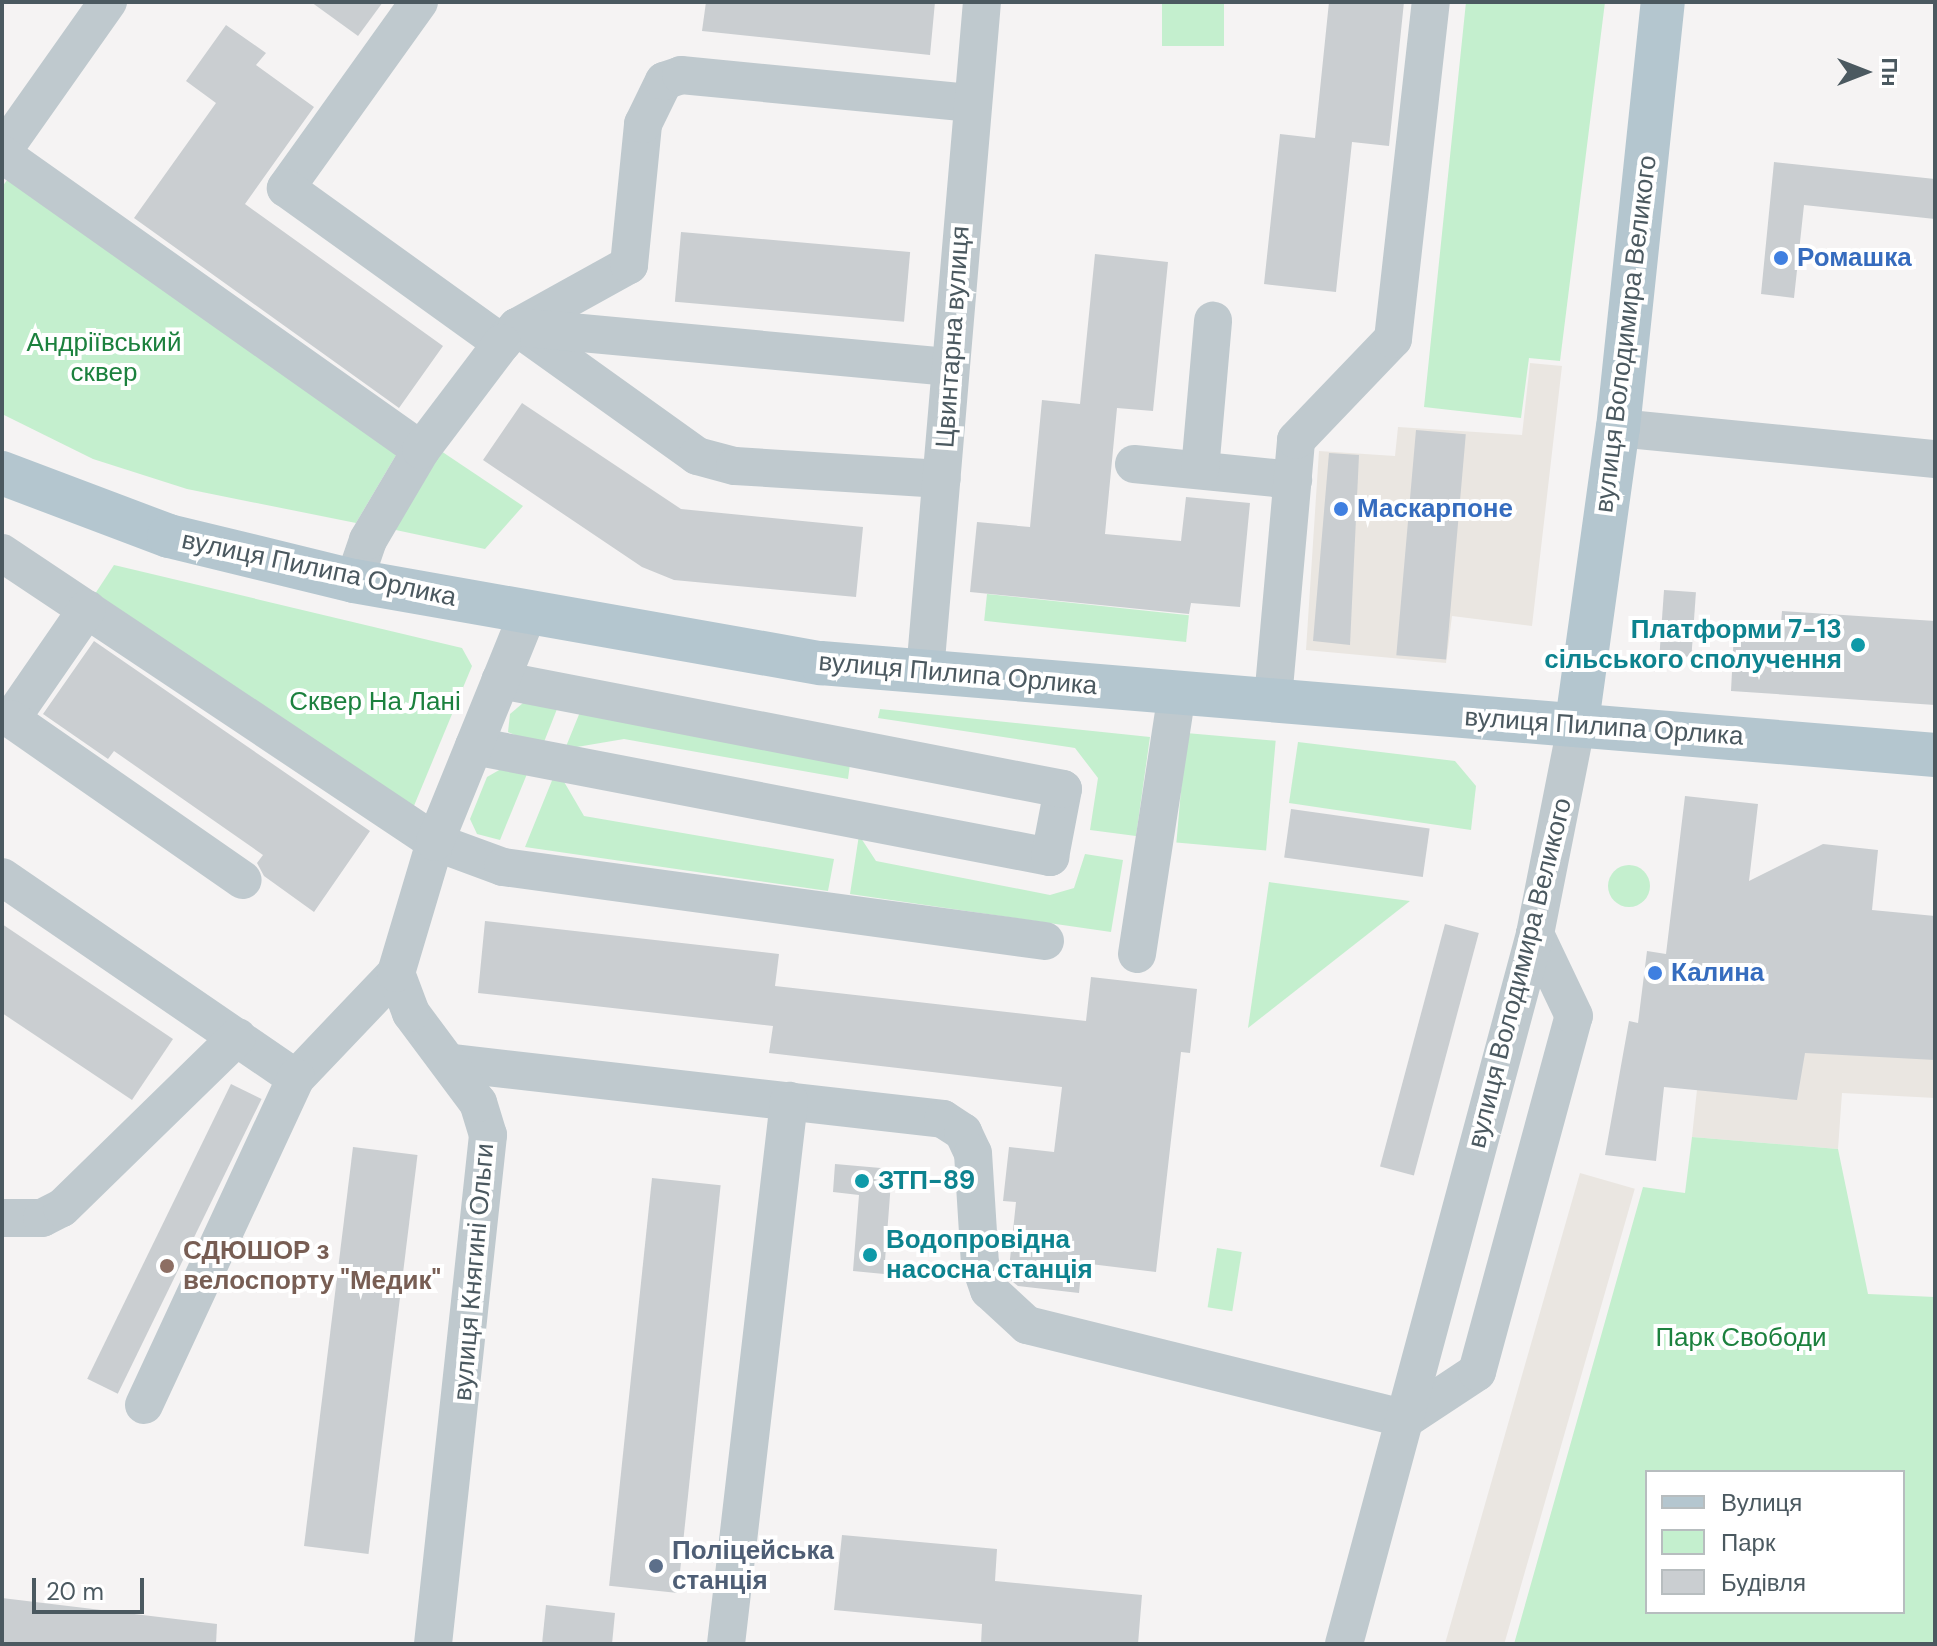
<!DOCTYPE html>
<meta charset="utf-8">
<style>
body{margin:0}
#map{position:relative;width:1937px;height:1646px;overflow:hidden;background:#f5f3f3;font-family:"DM Sans",sans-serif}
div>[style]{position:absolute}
.commercial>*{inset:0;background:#eae6e1;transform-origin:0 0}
.green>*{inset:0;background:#c4efce;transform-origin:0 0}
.round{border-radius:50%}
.building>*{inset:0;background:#caced1;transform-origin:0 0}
.minor>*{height:38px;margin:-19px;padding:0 19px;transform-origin:19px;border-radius:19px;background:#bfc9ce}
.major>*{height:44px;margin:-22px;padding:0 22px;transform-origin:22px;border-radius:22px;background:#b4c6cf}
.dots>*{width:22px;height:22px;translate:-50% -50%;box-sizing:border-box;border:4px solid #fff;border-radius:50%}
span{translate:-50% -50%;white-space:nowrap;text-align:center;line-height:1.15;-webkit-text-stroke:8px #fff;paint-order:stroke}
.shop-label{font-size:26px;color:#366cbe;font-weight:700}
.left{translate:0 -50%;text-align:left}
.street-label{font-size:26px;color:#4b5960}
.park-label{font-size:26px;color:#1c813e}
.culture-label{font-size:26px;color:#0d838f;font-weight:700}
.right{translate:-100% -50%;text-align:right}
.education-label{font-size:26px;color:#785e54;font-weight:700}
.service-label{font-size:26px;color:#4e5e75;font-weight:700}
.frame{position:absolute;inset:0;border:4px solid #4b5960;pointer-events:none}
.legend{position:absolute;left:1645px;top:1470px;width:260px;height:144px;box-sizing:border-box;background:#fff;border:2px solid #b7bdbf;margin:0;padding:10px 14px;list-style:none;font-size:24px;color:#4b5960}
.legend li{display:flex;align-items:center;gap:16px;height:40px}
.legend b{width:40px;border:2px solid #b7bdbf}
.north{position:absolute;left:1825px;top:32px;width:80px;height:80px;-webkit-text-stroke:6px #fff;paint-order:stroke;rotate:90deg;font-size:22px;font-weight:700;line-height:32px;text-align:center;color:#4b5960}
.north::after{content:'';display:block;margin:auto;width:28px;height:36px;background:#4b5960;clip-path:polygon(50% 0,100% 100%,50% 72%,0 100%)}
.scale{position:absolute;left:32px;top:1578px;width:112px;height:36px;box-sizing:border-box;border:4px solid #4b5960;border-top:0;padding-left:10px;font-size:24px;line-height:28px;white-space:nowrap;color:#4b5960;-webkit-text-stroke:6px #fff;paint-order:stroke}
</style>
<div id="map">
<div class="commercial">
<div style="clip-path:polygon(1530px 363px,1562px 366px,1532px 626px,1452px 616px,1446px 663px,1306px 650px,1319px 451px,1395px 456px,1398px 427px,1522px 435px)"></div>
<div style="clip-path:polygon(1935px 957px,1935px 1098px,1842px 1093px,1838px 1149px,1692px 1137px,1708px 985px)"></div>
<div style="left:1580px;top:1173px;width:57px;height:489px;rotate:16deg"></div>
</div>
<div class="green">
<div style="left:1162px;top:2px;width:62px;height:44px"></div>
<div style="clip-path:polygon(1466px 2px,1605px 2px,1560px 361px,1529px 358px,1521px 418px,1424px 407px)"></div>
<div style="clip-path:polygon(10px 176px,399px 450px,356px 523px,187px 489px,93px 459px,2px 414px,2px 187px)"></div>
<div style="clip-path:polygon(441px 451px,523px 506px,485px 549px,391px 529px)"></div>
<div style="clip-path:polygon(114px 565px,462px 648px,472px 666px,411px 813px,91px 600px)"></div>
<div style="left:987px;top:594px;width:203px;height:27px;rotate:6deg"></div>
<div style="clip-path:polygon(523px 703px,557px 709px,542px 747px,508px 732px,510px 714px)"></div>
<div style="clip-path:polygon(880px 709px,1150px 737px,1136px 836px,1090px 830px,1098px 778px,1075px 748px,878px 718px)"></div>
<div style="clip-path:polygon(580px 712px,850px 764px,848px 779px,624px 739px,565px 749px)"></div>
<div style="left:1186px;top:733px;width:90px;height:110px;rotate:5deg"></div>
<div style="clip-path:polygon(1298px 742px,1455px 761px,1476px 786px,1471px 830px,1289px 803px)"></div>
<div style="clip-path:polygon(501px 769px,527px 774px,500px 840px,477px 834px,470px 819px,487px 777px)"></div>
<div style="clip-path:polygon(553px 778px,563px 780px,584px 816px,834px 859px,828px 891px,525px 847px)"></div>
<div style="clip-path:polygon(859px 835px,876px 861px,1050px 895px,1074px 888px,1085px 854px,1123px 860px,1111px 932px,850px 894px)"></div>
<div class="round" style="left:1608px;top:865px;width:42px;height:42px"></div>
<div style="clip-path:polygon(1269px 882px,1410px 901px,1248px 1028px)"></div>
<div style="clip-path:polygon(evenodd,1692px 1137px,1838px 1149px,1868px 1294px,1935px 1297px,1935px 1644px,1514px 1644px,1643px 1187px,1685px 1193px,1692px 1137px,1647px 1472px,1903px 1472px,1903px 1612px,1647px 1612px,1647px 1472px)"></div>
<div style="left:1217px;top:1248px;width:25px;height:60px;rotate:9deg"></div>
</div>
<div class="building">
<div style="clip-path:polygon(311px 2px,383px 2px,358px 36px)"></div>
<div style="clip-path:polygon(706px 2px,935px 2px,930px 55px,702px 31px)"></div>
<div style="clip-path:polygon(1329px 2px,1404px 2px,1389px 146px,1352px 142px,1336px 292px,1264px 284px,1280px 134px,1315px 138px)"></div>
<div style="clip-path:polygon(226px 25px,266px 53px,256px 65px,314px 107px,245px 204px,443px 346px,399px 408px,134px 218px,216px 103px,186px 81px)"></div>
<div style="clip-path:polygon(1774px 162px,1935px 179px,1935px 219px,1804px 205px,1794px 298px,1761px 294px)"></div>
<div style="left:681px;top:232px;width:230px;height:70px;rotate:5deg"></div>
<div style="clip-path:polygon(1095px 254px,1168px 262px,1153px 411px,1117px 408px,1105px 534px,1181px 541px,1186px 497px,1250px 503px,1240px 607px,1191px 603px,1189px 614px,970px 592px,977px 522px,1030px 527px,1042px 400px,1080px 404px)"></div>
<div style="clip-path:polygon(522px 403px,681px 509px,863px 527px,856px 597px,674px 580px,642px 567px,483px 460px)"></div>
<div style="left:1416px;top:430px;width:50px;height:226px;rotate:5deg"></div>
<div style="clip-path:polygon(1329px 453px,1359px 455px,1350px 645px,1313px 641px)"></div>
<div style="left:1664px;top:590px;width:32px;height:65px;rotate:4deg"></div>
<div style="clip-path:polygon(1782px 611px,1935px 621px,1935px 705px,1731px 691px,1734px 632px,1780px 635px)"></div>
<div style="clip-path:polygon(94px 641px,370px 831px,314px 912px,264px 876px,257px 863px,263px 855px,114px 751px,108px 759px,43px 714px)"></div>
<div style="clip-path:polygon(1685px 796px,1758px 804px,1749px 881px,1823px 844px,1878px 850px,1872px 910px,1935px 916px,1935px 1060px,1805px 1053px,1797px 1100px,1664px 1087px,1656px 1161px,1605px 1155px,1629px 1021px,1638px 1023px,1647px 951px,1666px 954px)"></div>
<div style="left:1291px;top:809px;width:140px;height:49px;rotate:8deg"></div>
<div style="clip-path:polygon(485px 921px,779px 954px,775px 986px,1086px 1021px,1091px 977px,1197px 989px,1190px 1053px,1181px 1052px,1156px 1272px,1082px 1263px,1079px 1293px,1018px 1286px,1008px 1278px,1016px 1202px,1003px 1201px,1009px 1147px,1054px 1152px,1062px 1087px,769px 1053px,773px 1026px,478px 993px)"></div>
<div style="clip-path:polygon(2px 924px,173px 1039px,132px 1100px,2px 1013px)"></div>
<div style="left:1445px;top:924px;width:35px;height:251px;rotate:15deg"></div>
<div style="left:231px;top:1084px;width:34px;height:328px;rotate:26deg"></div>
<div style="left:353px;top:1147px;width:65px;height:402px;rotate:7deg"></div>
<div style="clip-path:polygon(835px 1164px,892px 1169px,884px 1274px,853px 1271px,859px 1195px,833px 1192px)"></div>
<div style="left:652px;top:1178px;width:69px;height:410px;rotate:6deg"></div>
<div style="clip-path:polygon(842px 1535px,997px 1549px,995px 1581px,1142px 1595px,1138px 1644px,981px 1644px,982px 1624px,834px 1610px)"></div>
<div style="clip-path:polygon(2px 1598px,217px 1624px,216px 1644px,2px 1644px)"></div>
<div style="clip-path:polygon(546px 1605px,615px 1613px,612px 1644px,542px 1644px)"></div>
</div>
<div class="minor">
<div style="left:419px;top:2px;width:229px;rotate:125.6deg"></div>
<div style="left:286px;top:188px;width:266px;rotate:35.7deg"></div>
<div style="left:502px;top:343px;width:22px;rotate:-47deg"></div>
<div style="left:517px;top:327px;width:221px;rotate:35.6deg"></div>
<div style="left:697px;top:456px;width:39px;rotate:15deg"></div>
<div style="left:735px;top:466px;width:207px;rotate:3.6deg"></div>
<div style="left:2px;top:152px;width:184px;rotate:-54.8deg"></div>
<div style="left:2px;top:154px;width:513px;rotate:35.24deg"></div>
<div style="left:517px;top:327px;width:128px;rotate:-29deg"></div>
<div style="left:629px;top:265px;width:142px;rotate:-84.3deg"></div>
<div style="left:643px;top:124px;width:48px;rotate:-64deg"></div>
<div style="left:664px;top:81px;width:18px;rotate:-19deg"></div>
<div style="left:681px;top:75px;width:290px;rotate:5.5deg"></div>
<div style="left:517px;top:327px;width:435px;rotate:5.3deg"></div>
<div style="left:1618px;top:428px;width:319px;rotate:5.6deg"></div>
<div style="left:1134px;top:464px;width:160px;rotate:5.7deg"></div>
<div style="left:1200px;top:470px;width:150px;rotate:-85deg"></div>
<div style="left:2px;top:553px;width:521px;rotate:33.72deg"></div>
<div style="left:435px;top:842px;width:72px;rotate:20.2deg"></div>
<div style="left:503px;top:867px;width:547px;rotate:7.77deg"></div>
<div style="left:354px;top:581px;width:43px;rotate:-71.1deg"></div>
<div style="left:368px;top:540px;width:104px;rotate:-59.5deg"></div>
<div style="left:421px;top:450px;width:134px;rotate:-52.9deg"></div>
<div style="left:87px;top:609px;width:134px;rotate:124.6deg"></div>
<div style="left:11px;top:719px;width:282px;rotate:34.8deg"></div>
<div style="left:925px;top:672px;width:672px;rotate:-85.14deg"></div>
<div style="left:1273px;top:699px;width:260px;rotate:-84.9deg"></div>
<div style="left:1296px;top:440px;width:140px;rotate:-46.2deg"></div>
<div style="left:1393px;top:339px;width:339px;rotate:-83.6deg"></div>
<div style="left:474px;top:746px;width:587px;rotate:10.91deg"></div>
<div style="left:1050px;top:857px;width:69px;rotate:-79.2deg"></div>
<div style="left:1063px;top:789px;width:573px;rotate:-169.04deg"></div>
<div style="left:2px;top:877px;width:356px;rotate:34.4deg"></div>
<div style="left:296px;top:1078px;width:145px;rotate:-46.4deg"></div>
<div style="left:1137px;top:954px;width:265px;rotate:-81.3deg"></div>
<div style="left:452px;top:1063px;width:494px;rotate:6.5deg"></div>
<div style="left:943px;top:1119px;width:24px;rotate:33deg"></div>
<div style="left:963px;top:1132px;width:23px;rotate:65deg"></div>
<div style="left:973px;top:1153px;width:111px;rotate:86.4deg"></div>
<div style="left:980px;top:1264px;width:28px;rotate:71deg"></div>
<div style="left:989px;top:1290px;width:52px;rotate:42.6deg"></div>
<div style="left:1027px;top:1325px;width:390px;rotate:13.9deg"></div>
<div style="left:1406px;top:1419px;width:85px;rotate:-33.5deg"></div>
<div style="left:1477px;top:1372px;width:369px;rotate:-74.8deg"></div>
<div style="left:1574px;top:1016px;width:91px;rotate:-115.4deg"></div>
<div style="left:2px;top:1218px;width:40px"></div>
<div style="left:42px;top:1218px;width:22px;rotate:-27deg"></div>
<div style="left:62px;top:1208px;width:245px;rotate:-44.3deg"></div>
<div style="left:144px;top:1405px;width:361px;rotate:-65.1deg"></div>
<div style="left:433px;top:1644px;width:512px;rotate:-83.83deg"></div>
<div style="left:488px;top:1135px;width:34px;rotate:-107deg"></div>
<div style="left:478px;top:1103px;width:112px;rotate:-126.7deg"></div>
<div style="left:411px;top:1013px;width:43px;rotate:-110.6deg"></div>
<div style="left:396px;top:973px;width:137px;rotate:-73.4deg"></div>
<div style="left:435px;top:842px;width:247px;rotate:-67.9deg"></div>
<div style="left:726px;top:1644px;width:547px;rotate:-83.38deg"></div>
<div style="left:1344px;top:1644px;width:735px;rotate:-74.94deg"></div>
<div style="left:1535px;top:934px;width:216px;rotate:-78.8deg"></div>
</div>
<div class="major">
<div style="left:2px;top:473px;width:178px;rotate:20.7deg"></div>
<div style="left:169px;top:536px;width:190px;rotate:13.7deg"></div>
<div style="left:354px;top:581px;width:474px;rotate:10deg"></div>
<div style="left:821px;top:663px;width:1118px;rotate:4.72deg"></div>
<div style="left:1577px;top:722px;width:297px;rotate:-82.1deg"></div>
<div style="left:1618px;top:428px;width:428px;rotate:-84deg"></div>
</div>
<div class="dots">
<div style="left:1781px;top:258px;background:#3f7fe0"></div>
<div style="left:1341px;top:509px;background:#3f7fe0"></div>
<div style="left:1858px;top:645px;background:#0f9aa8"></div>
<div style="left:1655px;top:973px;background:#3f7fe0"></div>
<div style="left:862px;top:1181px;background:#0f9aa8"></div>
<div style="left:870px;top:1255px;background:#0f9aa8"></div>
<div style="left:167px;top:1266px;background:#8d6e63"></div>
<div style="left:656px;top:1566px;background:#5c6f8a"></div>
</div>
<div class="shop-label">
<span class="left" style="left:1797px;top:258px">Ромашка</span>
<span class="left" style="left:1357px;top:509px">Маскарпоне</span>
<span class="left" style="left:1671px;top:973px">Калина</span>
</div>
<div class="street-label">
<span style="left:1626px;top:334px;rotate:-83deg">вулиця Володимира Великого</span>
<span style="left:953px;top:337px;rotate:-86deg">Цвинтарна вулиця</span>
<span style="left:319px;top:569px;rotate:12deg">вулиця Пилипа Орлика</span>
<span style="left:958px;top:674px;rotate:5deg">вулиця Пилипа Орлика</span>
<span style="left:1604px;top:727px;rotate:4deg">вулиця Пилипа Орлика</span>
<span style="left:1520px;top:973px;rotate:-76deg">вулиця Володимира Великого</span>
<span style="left:474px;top:1272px;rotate:-85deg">вулиця Княгині Ольги</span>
</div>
<div class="park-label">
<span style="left:104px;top:358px">Андріївський<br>сквер</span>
<span style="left:375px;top:702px">Сквер На Лані</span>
<span style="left:1741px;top:1338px">Парк Свободи</span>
</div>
<div class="culture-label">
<span class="right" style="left:1842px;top:645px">Платформи 7-13<br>сільського сполучення</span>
<span class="left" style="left:878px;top:1181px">ЗТП-89</span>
<span class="left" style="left:886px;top:1255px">Водопровідна<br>насосна станція</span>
</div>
<div class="education-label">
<span class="left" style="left:183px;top:1266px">СДЮШОР з<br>велоспорту "Медик"</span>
</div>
<div class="service-label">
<span class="left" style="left:672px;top:1566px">Поліцейська<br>станція</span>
</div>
<div class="frame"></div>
<ul class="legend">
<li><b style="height:10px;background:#b4c6cf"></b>Вулиця</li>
<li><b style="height:22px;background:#c4efce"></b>Парк</li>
<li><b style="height:22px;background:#caced1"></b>Будівля</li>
</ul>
<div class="north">Пн</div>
<div class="scale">20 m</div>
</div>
